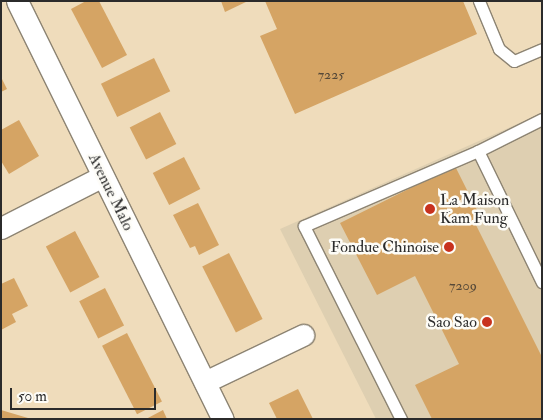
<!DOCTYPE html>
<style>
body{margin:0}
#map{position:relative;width:543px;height:420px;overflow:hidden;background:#efdcbb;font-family:"IM FELL Double Pica",serif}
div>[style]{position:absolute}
.built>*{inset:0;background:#decfb1}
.building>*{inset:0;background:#d5a464;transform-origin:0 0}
.roads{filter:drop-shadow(1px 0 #8d8473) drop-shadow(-1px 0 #8d8473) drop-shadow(0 1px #8d8473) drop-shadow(0 -1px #8d8473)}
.service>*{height:11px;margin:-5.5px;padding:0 5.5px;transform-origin:5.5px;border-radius:5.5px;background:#fff}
.minor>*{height:21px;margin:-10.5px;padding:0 10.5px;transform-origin:10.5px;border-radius:10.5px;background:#fff}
.dots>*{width:14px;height:14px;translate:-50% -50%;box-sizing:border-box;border:2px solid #fdfcf7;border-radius:50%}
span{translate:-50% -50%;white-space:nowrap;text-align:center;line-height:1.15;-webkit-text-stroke:5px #fdfcf7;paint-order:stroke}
.number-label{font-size:14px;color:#564939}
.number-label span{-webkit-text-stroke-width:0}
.street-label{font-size:16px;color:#2b2b2b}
.poi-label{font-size:16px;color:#2b2b2b}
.left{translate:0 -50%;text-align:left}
.right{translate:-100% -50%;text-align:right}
.frame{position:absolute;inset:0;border:2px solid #2b2b2b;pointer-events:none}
.scale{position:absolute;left:10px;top:388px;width:146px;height:22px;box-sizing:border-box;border:2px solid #2b2b2b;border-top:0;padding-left:6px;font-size:15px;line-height:18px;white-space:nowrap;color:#2b2b2b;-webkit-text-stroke:4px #fdfcf7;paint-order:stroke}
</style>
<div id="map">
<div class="built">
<div style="clip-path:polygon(542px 113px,542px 419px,376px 419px,280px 229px)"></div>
</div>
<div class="building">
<div style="clip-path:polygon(86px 1px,99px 1px,127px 55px,102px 68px,71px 9px)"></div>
<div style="clip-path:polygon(221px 1px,248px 1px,225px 12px)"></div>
<div style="clip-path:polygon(265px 1px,463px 1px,477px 34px,295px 114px,260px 36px,277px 29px)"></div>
<div style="left:154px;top:58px;width:37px;height:59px;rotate:64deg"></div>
<div style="clip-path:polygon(1px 77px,7px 89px,1px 92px)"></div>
<div style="left:160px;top:112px;width:36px;height:34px;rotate:63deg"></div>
<div style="clip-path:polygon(19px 120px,39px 156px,9px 174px,1px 161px,1px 130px)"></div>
<div style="left:184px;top:157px;width:36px;height:35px;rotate:63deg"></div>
<div style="clip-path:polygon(455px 166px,480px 216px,473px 219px,542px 357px,542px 419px,432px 419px,415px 385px,459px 364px,415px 276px,377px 295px,340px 223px)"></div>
<div style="clip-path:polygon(198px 203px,219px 245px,199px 255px,195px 246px,190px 248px,173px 215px)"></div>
<div style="left:75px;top:231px;width:52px;height:33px;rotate:62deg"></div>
<div style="left:229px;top:253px;width:74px;height:30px;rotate:63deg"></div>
<div style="clip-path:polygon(14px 278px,28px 306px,12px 314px,16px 322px,1px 330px,1px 284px)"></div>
<div style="left:105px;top:288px;width:42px;height:29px;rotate:63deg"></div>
<div style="left:127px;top:333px;width:77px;height:28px;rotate:63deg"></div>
<div style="clip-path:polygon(298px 389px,313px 419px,277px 419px,269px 403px)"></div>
<div style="clip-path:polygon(1px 410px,28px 418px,28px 419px,1px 419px)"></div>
<div style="clip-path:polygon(163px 410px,167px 419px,146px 419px)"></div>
</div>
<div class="roads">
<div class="service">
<div style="left:479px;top:1px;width:52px;rotate:67.4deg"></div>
<div style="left:499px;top:49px;width:19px;rotate:39deg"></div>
<div style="left:514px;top:61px;width:30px;rotate:-23deg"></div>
<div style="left:542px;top:119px;width:72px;rotate:153.4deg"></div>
<div style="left:478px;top:151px;width:146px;rotate:64deg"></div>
<div style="left:401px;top:419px;width:216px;rotate:-116.7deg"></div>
<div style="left:304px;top:226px;width:189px;rotate:-23.3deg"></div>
</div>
<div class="minor">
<div style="left:17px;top:1px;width:466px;rotate:63.8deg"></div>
<div style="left:1px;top:228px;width:114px;rotate:-27deg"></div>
<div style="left:205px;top:382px;width:109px;rotate:-25.6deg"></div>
</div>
</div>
<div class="dots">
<div style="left:430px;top:209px;background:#c8321e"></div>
<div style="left:449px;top:247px;background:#c8321e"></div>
<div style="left:487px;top:322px;background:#c8321e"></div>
</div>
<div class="number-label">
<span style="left:331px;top:75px">7225</span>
<span style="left:463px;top:286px">7209</span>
</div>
<div class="street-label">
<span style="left:111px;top:192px;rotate:64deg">Avenue Malo</span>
</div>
<div class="poi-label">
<span class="left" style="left:440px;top:209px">La Maison<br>Kam Fung</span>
<span class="right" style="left:439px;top:247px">Fondue Chinoise</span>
<span class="right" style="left:477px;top:322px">Sao Sao</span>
</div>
<div class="frame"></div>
<div class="scale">50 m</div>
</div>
